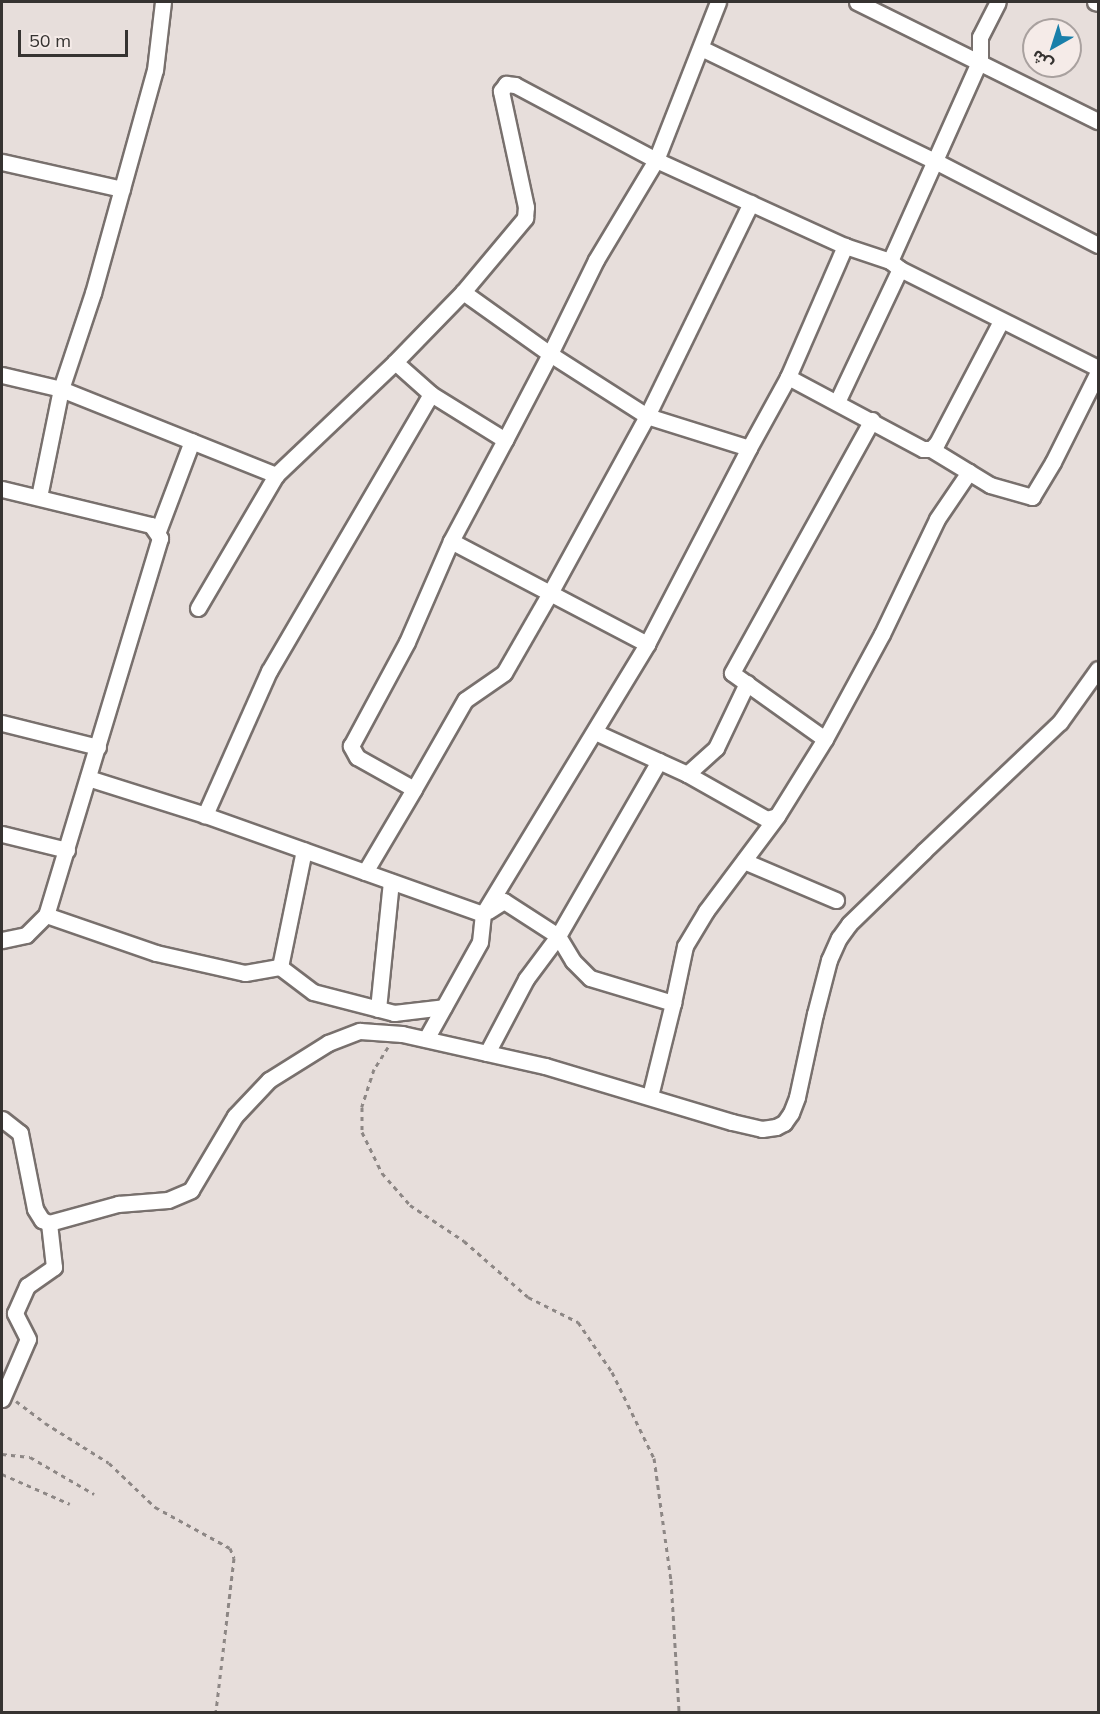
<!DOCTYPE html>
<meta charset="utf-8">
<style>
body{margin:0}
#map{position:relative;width:1100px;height:1714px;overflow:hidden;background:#e7dedb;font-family:Mulish,"Noto Sans Arabic",sans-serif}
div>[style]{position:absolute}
.path>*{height:3px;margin-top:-1.5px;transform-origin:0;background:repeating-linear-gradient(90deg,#8d8785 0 4.5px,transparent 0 9px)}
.roads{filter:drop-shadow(2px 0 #78706d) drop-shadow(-2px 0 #78706d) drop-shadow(0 2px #78706d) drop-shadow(0 -2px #78706d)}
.street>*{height:15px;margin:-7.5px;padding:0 7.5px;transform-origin:7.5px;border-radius:7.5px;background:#fff}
span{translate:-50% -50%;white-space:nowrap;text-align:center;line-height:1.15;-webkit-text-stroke:5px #f5ebe8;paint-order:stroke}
.frame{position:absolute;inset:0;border:3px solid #363331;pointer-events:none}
.north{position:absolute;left:1022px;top:18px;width:60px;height:60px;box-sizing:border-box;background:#f5ebe8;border:2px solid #a9a19f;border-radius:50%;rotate:219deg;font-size:16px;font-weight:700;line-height:24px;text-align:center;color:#363331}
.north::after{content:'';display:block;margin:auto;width:21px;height:27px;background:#197faa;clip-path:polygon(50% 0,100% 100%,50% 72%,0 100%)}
.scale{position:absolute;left:18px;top:30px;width:110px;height:27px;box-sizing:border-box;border:3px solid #363331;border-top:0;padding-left:8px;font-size:18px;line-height:21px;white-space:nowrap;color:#363331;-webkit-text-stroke:4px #f5ebe8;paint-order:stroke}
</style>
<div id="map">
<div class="path">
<div style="left:388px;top:1047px;width:26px;rotate:122deg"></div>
<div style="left:374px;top:1069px;width:40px;rotate:108deg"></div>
<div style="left:362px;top:1107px;width:25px;rotate:90deg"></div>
<div style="left:362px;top:1132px;width:46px;rotate:64deg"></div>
<div style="left:382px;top:1173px;width:43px;rotate:48.8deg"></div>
<div style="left:410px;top:1205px;width:65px;rotate:33.7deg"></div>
<div style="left:464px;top:1241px;width:85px;rotate:41.2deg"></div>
<div style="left:528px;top:1297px;width:56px;rotate:26.6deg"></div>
<div style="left:578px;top:1322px;width:60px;rotate:55.8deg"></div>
<div style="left:612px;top:1372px;width:96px;rotate:64deg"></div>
<div style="left:654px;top:1458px;width:123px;rotate:82.1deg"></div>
<div style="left:671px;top:1580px;width:132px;rotate:86.5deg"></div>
<div style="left:16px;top:1401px;width:36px;rotate:37deg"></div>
<div style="left:45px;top:1423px;width:75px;rotate:32deg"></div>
<div style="left:109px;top:1463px;width:64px;rotate:43.7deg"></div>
<div style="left:155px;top:1507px;width:85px;rotate:28.7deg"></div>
<div style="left:230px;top:1548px;width:11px;rotate:68deg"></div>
<div style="left:234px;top:1558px;width:155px;rotate:96.7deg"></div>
<div style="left:2px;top:1454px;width:28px;rotate:6deg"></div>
<div style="left:30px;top:1457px;width:74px;rotate:30deg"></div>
<div style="left:2px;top:1474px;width:74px;rotate:23.8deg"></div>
</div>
<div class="roads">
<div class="street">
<div style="left:718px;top:2px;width:170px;rotate:111.4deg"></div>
<div style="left:656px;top:160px;width:208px;rotate:24.5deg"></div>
<div style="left:845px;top:246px;width:47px;rotate:18.4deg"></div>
<div style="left:890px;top:261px;width:13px;rotate:39deg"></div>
<div style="left:900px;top:269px;width:221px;rotate:26.6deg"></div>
<div style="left:857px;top:2px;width:269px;rotate:26.3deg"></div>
<div style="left:1095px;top:2px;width:3px;rotate:18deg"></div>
<div style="left:701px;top:48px;width:260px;rotate:25.8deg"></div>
<div style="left:935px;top:161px;width:183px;rotate:27.3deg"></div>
<div style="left:2px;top:162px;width:123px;rotate:12.7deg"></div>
<div style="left:890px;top:261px;width:220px;rotate:-65.9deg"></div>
<div style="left:980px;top:60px;width:23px;rotate:-90deg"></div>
<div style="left:980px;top:37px;width:39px;rotate:-63deg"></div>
<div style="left:395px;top:362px;width:98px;rotate:-45.8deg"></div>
<div style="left:463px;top:292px;width:97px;rotate:-50deg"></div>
<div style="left:525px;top:218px;width:11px;rotate:-85deg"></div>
<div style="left:526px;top:207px;width:119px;rotate:-102.2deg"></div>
<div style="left:501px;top:91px;width:9px;rotate:-54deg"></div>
<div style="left:506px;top:84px;width:9px;rotate:6deg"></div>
<div style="left:515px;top:85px;width:160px;rotate:28deg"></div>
<div style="left:656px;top:160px;width:117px;rotate:121deg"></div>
<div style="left:596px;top:260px;width:105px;rotate:116.1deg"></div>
<div style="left:550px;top:354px;width:107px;rotate:-144.5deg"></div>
<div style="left:2px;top:375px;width:61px;rotate:13.3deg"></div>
<div style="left:61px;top:389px;width:232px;rotate:21.8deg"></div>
<div style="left:788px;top:377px;width:153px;rotate:28.1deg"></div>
<div style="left:923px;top:449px;width:8px"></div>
<div style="left:931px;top:449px;width:8px;rotate:-45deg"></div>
<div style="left:937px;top:443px;width:138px;rotate:-62.3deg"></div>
<div style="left:431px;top:394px;width:87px;rotate:31.9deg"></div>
<div style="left:505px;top:440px;width:97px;rotate:-62.4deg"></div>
<div style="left:550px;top:354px;width:115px;rotate:32.6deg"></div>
<div style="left:647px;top:416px;width:202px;rotate:118.7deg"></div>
<div style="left:550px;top:593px;width:110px;rotate:27.7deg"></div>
<div style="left:647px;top:644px;width:221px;rotate:-62.5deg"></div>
<div style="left:749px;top:448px;width:107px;rotate:-162.6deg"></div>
<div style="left:647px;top:416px;width:237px;rotate:-64deg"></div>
<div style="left:837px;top:402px;width:147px;rotate:-64.7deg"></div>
<div style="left:872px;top:420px;width:289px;rotate:119deg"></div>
<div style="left:732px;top:673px;width:114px;rotate:35.4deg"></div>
<div style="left:825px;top:739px;width:119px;rotate:-61.5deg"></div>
<div style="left:882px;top:634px;width:127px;rotate:-64.4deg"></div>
<div style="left:937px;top:519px;width:57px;rotate:-55.8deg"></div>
<div style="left:749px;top:448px;width:81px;rotate:-61.2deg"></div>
<div style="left:788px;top:377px;width:143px;rotate:-66.5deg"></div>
<div style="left:931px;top:449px;width:69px;rotate:31.4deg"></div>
<div style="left:990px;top:485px;width:44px;rotate:15.9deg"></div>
<div style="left:1032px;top:497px;width:41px;rotate:-59deg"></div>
<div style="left:1053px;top:462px;width:101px;rotate:-63.4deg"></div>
<div style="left:2px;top:489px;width:153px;rotate:13.6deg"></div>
<div style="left:151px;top:525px;width:16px;rotate:55deg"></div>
<div style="left:160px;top:538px;width:394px;rotate:106.8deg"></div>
<div style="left:46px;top:915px;width:28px;rotate:135deg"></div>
<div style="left:26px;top:935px;width:25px;rotate:168deg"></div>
<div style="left:39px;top:497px;width:110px;rotate:-78.5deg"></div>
<div style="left:61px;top:389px;width:101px;rotate:-71.6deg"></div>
<div style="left:93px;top:293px;width:231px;rotate:-74.5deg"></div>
<div style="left:155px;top:70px;width:68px;rotate:-83.3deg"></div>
<div style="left:158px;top:531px;width:96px;rotate:-69.3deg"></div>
<div style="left:451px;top:541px;width:112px;rotate:27.7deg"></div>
<div style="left:550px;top:593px;width:92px;rotate:119.9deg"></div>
<div style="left:504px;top:673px;width:47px;rotate:145.3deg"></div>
<div style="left:465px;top:700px;width:103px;rotate:119.8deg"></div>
<div style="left:414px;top:789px;width:65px;rotate:-150.7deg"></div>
<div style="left:357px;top:757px;width:13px;rotate:-119deg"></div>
<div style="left:351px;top:746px;width:118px;rotate:-61.7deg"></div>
<div style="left:407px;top:642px;width:110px;rotate:-66.5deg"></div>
<div style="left:451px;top:541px;width:115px;rotate:-61.9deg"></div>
<div style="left:198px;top:608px;width:154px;rotate:-59.6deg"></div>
<div style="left:276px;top:475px;width:164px;rotate:-43.5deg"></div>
<div style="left:395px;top:362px;width:48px;rotate:41.6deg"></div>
<div style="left:431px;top:394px;width:321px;rotate:120.3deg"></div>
<div style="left:269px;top:671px;width:158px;rotate:114deg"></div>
<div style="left:747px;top:683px;width:72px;rotate:115.5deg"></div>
<div style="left:716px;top:748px;width:39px;rotate:138deg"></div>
<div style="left:687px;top:774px;width:92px;rotate:29.4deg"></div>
<div style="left:767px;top:819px;width:10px;rotate:-17deg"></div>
<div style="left:777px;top:816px;width:91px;rotate:-58.1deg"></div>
<div style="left:2px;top:723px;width:99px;rotate:14deg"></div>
<div style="left:595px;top:732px;width:101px;rotate:24.5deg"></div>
<div style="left:659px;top:761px;width:202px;rotate:120deg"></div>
<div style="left:558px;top:936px;width:29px;rotate:59deg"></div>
<div style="left:573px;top:961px;width:24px;rotate:45deg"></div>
<div style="left:590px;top:978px;width:87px;rotate:16.8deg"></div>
<div style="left:673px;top:1003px;width:58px;rotate:-78.1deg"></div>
<div style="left:685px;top:946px;width:41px;rotate:-59deg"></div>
<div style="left:706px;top:911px;width:119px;rotate:-53.2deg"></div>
<div style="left:88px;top:778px;width:123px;rotate:17.5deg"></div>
<div style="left:205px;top:815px;width:295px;rotate:19.6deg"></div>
<div style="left:2px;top:834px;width:67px;rotate:13.8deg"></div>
<div style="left:744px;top:861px;width:100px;rotate:23deg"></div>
<div style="left:365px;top:872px;width:96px;rotate:-59.4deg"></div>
<div style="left:46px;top:915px;width:116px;rotate:19.1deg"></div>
<div style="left:156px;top:953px;width:91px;rotate:12.7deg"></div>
<div style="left:245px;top:973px;width:36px;rotate:-10deg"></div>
<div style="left:280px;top:967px;width:41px;rotate:37.1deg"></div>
<div style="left:313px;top:992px;width:84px;rotate:14.5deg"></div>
<div style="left:394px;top:1013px;width:50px;rotate:-6.8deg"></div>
<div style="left:280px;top:967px;width:119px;rotate:-78.4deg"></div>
<div style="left:378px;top:1009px;width:128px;rotate:-84.2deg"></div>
<div style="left:426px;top:1039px;width:111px;rotate:-60.9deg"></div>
<div style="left:480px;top:942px;width:28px;rotate:-84deg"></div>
<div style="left:483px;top:914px;width:316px;rotate:-58.7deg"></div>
<div style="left:487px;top:1053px;width:84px;rotate:-62.2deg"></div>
<div style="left:526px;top:979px;width:54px;rotate:-53.3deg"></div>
<div style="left:558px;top:936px;width:64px;rotate:-147.1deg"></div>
<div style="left:504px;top:901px;width:19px;rotate:148deg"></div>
<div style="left:650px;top:1096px;width:96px;rotate:-76.1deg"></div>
<div style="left:2px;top:1119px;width:23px;rotate:38deg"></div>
<div style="left:20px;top:1133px;width:77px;rotate:78.8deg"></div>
<div style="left:35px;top:1209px;width:13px;rotate:58deg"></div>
<div style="left:42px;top:1220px;width:8px;rotate:23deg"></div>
<div style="left:49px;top:1223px;width:72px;rotate:-15.4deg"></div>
<div style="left:118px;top:1204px;width:50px;rotate:-4.6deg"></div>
<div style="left:168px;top:1200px;width:25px;rotate:-23deg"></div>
<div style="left:191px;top:1190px;width:86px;rotate:-59.3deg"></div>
<div style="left:235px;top:1116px;width:50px;rotate:-46.6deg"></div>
<div style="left:269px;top:1080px;width:70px;rotate:-32.1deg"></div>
<div style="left:328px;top:1043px;width:34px;rotate:-21deg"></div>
<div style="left:360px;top:1031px;width:42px;rotate:4.1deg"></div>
<div style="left:402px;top:1034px;width:147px;rotate:12.6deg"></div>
<div style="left:545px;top:1066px;width:195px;rotate:16.7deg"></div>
<div style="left:732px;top:1122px;width:31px;rotate:13deg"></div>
<div style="left:762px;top:1129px;width:14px;rotate:-8deg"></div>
<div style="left:776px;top:1127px;width:9px;rotate:-27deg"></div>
<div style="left:784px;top:1123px;width:12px;rotate:-55deg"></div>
<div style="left:791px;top:1113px;width:17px;rotate:-69deg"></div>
<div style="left:797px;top:1097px;width:85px;rotate:-77.8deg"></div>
<div style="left:815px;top:1014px;width:56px;rotate:-75.5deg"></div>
<div style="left:829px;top:960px;width:24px;rotate:-66deg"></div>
<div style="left:839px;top:938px;width:17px;rotate:-54deg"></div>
<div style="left:849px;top:924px;width:105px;rotate:-44.2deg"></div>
<div style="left:924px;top:851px;width:187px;rotate:-43.5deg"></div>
<div style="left:1060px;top:722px;width:65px;rotate:-54.4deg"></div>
<div style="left:2px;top:1399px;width:65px;rotate:-66.6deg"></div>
<div style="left:28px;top:1339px;width:29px;rotate:-117deg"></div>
<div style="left:15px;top:1313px;width:30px;rotate:-66deg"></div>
<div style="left:27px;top:1286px;width:33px;rotate:-35deg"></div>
<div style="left:54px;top:1267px;width:44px;rotate:-96.5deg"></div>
</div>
</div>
<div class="frame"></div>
<div class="north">ش</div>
<div class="scale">50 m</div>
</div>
